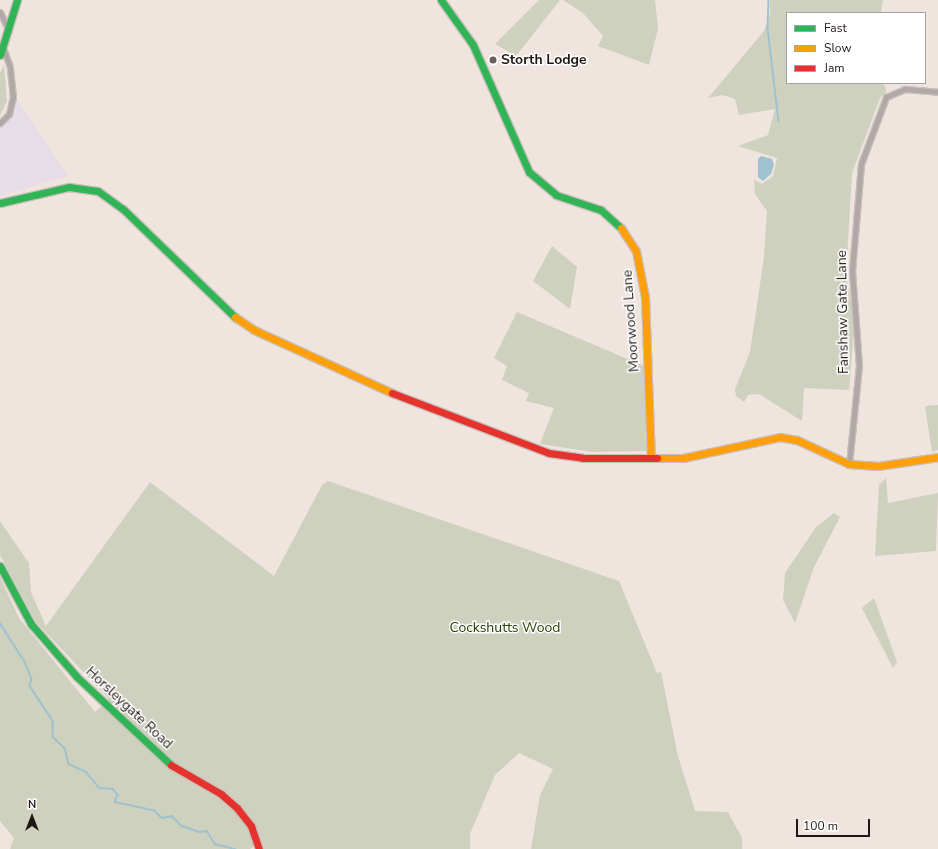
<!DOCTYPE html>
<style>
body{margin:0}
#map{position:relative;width:938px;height:849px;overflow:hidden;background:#f0e4de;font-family:"Nunito Sans",sans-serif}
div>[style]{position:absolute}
.commercial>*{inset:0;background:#e7dde6}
.green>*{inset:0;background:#ced1be}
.water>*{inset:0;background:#a0c1cf}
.stream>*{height:1.5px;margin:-0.75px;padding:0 0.75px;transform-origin:0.75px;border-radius:0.75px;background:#a0c1cf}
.roads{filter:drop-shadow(1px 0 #c9c0bb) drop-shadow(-1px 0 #c9c0bb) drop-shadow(0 1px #c9c0bb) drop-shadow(0 -1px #c9c0bb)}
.street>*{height:5px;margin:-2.5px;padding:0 2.5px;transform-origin:2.5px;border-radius:2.5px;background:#b1a8a8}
.fast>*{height:7px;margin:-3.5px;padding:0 3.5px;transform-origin:3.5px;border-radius:3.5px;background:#30b455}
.slow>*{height:7px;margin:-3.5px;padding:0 3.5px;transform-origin:3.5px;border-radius:3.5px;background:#ff9f0a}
.jam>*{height:7px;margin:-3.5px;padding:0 3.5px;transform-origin:3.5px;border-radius:3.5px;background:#e5322d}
.dots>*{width:11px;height:11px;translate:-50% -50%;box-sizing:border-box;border:2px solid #fff;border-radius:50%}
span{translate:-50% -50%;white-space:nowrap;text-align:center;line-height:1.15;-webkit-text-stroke:3px #fff;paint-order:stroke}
.poi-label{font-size:14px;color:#201714;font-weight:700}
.left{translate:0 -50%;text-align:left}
.street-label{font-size:14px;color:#201714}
.park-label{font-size:14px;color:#274100}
.legend{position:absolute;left:786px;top:12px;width:140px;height:72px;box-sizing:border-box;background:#fff;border:1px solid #a6a2a1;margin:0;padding:5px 7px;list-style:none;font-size:12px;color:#201714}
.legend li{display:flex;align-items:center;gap:8px;height:20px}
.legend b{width:20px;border:1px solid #a6a2a1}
.north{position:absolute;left:12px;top:797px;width:40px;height:40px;-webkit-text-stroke:3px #fff;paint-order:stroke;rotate:0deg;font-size:11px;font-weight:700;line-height:16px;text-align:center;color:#201714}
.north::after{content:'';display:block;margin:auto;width:14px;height:18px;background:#201714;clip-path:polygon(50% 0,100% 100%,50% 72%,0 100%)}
.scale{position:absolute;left:796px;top:819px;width:74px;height:18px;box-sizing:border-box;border:2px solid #201714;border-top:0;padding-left:5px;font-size:12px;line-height:14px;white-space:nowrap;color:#201714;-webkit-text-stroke:3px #fff;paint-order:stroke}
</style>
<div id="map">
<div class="commercial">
<div style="clip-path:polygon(17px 99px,68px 176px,0 196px,0 126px,13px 112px)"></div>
</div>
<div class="green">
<div style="clip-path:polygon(539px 0,560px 0,516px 56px,495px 44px)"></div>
<div style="clip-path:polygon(563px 0,655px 0,658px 29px,649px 65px,598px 46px,603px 36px,583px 13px)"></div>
<div style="clip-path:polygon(770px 0,883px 0,881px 13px,787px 13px,787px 83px,883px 83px,887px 91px,880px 98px,852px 173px,846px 276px,855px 320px,849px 390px,804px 388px,802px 421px,759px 394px,748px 395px,744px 402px,736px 396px,735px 389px,750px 352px,764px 257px,767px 211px,755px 194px,754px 180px,762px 184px,773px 176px,777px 158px,738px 146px,768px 135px,775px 109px,739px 115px,735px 99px,723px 95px,708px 98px,764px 31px,770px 15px)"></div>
<div style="clip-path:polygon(4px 65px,7px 101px,0 116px,0 73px)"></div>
<div style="clip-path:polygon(552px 246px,577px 267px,570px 309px,533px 281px)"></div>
<div style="clip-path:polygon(517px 312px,644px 366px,646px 451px,592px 452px,540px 444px,554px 408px,526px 401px,529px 393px,502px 380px,507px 366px,494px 358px)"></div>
<div style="clip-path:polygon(938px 405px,938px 450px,932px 452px,925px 406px)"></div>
<div style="clip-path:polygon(886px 478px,888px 503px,938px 493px,936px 551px,875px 556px,879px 485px)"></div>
<div style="clip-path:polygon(328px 481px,619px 581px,657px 673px,661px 672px,678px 756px,695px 811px,728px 812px,742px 838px,742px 849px,531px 849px,540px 795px,553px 769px,519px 753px,495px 775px,470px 834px,470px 849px,264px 849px,261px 841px,250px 849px,10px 849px,14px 838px,0 821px,0 577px,19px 618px,95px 712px,109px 699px,36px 622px,0 555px,0 521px,29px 563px,31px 592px,46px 626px,150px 482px,274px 576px,322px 485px)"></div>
<div style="clip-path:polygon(834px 513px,840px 517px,814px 567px,795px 623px,783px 600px,785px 573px,816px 527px)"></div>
<div style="clip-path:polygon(874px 598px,897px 662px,893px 668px,862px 608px)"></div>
</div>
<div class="water">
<div style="clip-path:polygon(761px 156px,772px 159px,774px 165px,771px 174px,763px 181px,758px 177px,758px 159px)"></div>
</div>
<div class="stream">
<div style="left:769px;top:0;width:28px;rotate:92deg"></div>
<div style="left:768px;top:28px;width:94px;rotate:83.3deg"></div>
<div style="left:0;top:623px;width:46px;rotate:57.3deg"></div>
<div style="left:25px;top:662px;width:18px;rotate:68deg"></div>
<div style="left:32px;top:679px;width:7px;rotate:106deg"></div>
<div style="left:30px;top:686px;width:42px;rotate:56.7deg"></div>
<div style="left:53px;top:721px;width:16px;rotate:90deg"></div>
<div style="left:53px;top:737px;width:16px;rotate:43deg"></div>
<div style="left:65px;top:748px;width:16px;rotate:76deg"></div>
<div style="left:69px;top:764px;width:19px;rotate:25deg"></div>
<div style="left:86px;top:772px;width:21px;rotate:49deg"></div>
<div style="left:100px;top:788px;width:13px;rotate:4deg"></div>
<div style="left:113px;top:789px;width:8px;rotate:50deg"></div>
<div style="left:118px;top:795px;width:8px;rotate:113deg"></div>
<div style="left:115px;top:802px;width:40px;rotate:12deg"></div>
<div style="left:154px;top:810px;width:11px;rotate:45deg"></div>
<div style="left:162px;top:818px;width:10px;rotate:-11deg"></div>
<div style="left:172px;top:816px;width:14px;rotate:45deg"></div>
<div style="left:182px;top:826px;width:18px;rotate:19deg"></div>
<div style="left:199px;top:832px;width:8px;rotate:-7deg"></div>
<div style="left:207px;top:831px;width:15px;rotate:58deg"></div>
<div style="left:215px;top:844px;width:21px;rotate:14deg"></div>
</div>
<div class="roads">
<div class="street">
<div style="left:0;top:12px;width:21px;rotate:65deg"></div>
<div style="left:0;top:123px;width:13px;rotate:-45deg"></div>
<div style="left:9px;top:114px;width:17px;rotate:-77deg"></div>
<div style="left:13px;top:97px;width:30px;rotate:-96deg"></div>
<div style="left:10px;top:67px;width:20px;rotate:-110deg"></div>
<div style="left:849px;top:464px;width:99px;rotate:-84.2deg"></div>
<div style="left:859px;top:366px;width:95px;rotate:-94.2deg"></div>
<div style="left:852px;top:271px;width:107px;rotate:-85.2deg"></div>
<div style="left:861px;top:164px;width:72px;rotate:-69.5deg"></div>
<div style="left:886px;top:97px;width:21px;rotate:-23deg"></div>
<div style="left:905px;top:89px;width:33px;rotate:5deg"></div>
</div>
<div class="fast">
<div style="left:441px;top:0;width:55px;rotate:54.6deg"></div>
<div style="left:473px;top:45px;width:139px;rotate:66.2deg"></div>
<div style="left:529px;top:172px;width:35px;rotate:40deg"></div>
<div style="left:556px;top:195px;width:47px;rotate:18.4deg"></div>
<div style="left:601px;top:210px;width:27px;rotate:42deg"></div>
<div style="left:0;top:55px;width:58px;rotate:-72.8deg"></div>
<div style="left:0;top:203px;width:71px;rotate:-13.1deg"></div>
<div style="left:69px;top:187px;width:29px;rotate:8deg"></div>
<div style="left:98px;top:191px;width:31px;rotate:36deg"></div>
<div style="left:123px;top:209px;width:156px;rotate:44deg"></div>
<div style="left:0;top:566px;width:66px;rotate:61.9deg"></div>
<div style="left:31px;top:624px;width:70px;rotate:49deg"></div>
<div style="left:77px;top:677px;width:129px;rotate:43.1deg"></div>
</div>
<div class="slow">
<div style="left:621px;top:228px;width:27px;rotate:57deg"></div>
<div style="left:636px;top:251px;width:47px;rotate:78.9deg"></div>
<div style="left:645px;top:297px;width:161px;rotate:87.9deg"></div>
<div style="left:235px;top:317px;width:23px;rotate:34deg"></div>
<div style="left:254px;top:330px;width:152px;rotate:24.5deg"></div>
<div style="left:657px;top:458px;width:26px"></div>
<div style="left:683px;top:458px;width:99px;rotate:-12.2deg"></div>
<div style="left:780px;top:437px;width:17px;rotate:10deg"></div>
<div style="left:797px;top:440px;width:57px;rotate:24.8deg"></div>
<div style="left:849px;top:464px;width:29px;rotate:4deg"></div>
<div style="left:878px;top:466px;width:61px;rotate:-8.5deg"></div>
</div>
<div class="jam">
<div style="left:392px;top:393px;width:168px;rotate:20.9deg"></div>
<div style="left:549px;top:453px;width:34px;rotate:8deg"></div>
<div style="left:583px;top:458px;width:74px"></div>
<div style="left:171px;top:765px;width:58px;rotate:30.1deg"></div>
<div style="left:221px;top:794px;width:21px;rotate:41deg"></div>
<div style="left:237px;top:808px;width:23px;rotate:52deg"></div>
<div style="left:251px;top:826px;width:24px;rotate:71deg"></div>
</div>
</div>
<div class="dots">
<div style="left:493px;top:60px;background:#695f5b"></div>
</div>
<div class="poi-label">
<span class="left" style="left:501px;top:60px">Storth Lodge</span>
</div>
<div class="street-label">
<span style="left:843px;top:312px;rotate:-91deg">Fanshaw Gate Lane</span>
<span style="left:631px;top:321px;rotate:-94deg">Moorwood Lane</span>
<span style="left:129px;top:708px;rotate:43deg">Horsleygate Road</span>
</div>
<div class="park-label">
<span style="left:505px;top:628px">Cockshutts Wood</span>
</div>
<ul class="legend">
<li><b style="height:5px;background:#30b455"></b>Fast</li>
<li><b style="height:5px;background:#ff9f0a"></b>Slow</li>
<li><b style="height:5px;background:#e5322d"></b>Jam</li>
</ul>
<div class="north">N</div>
<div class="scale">100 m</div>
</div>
